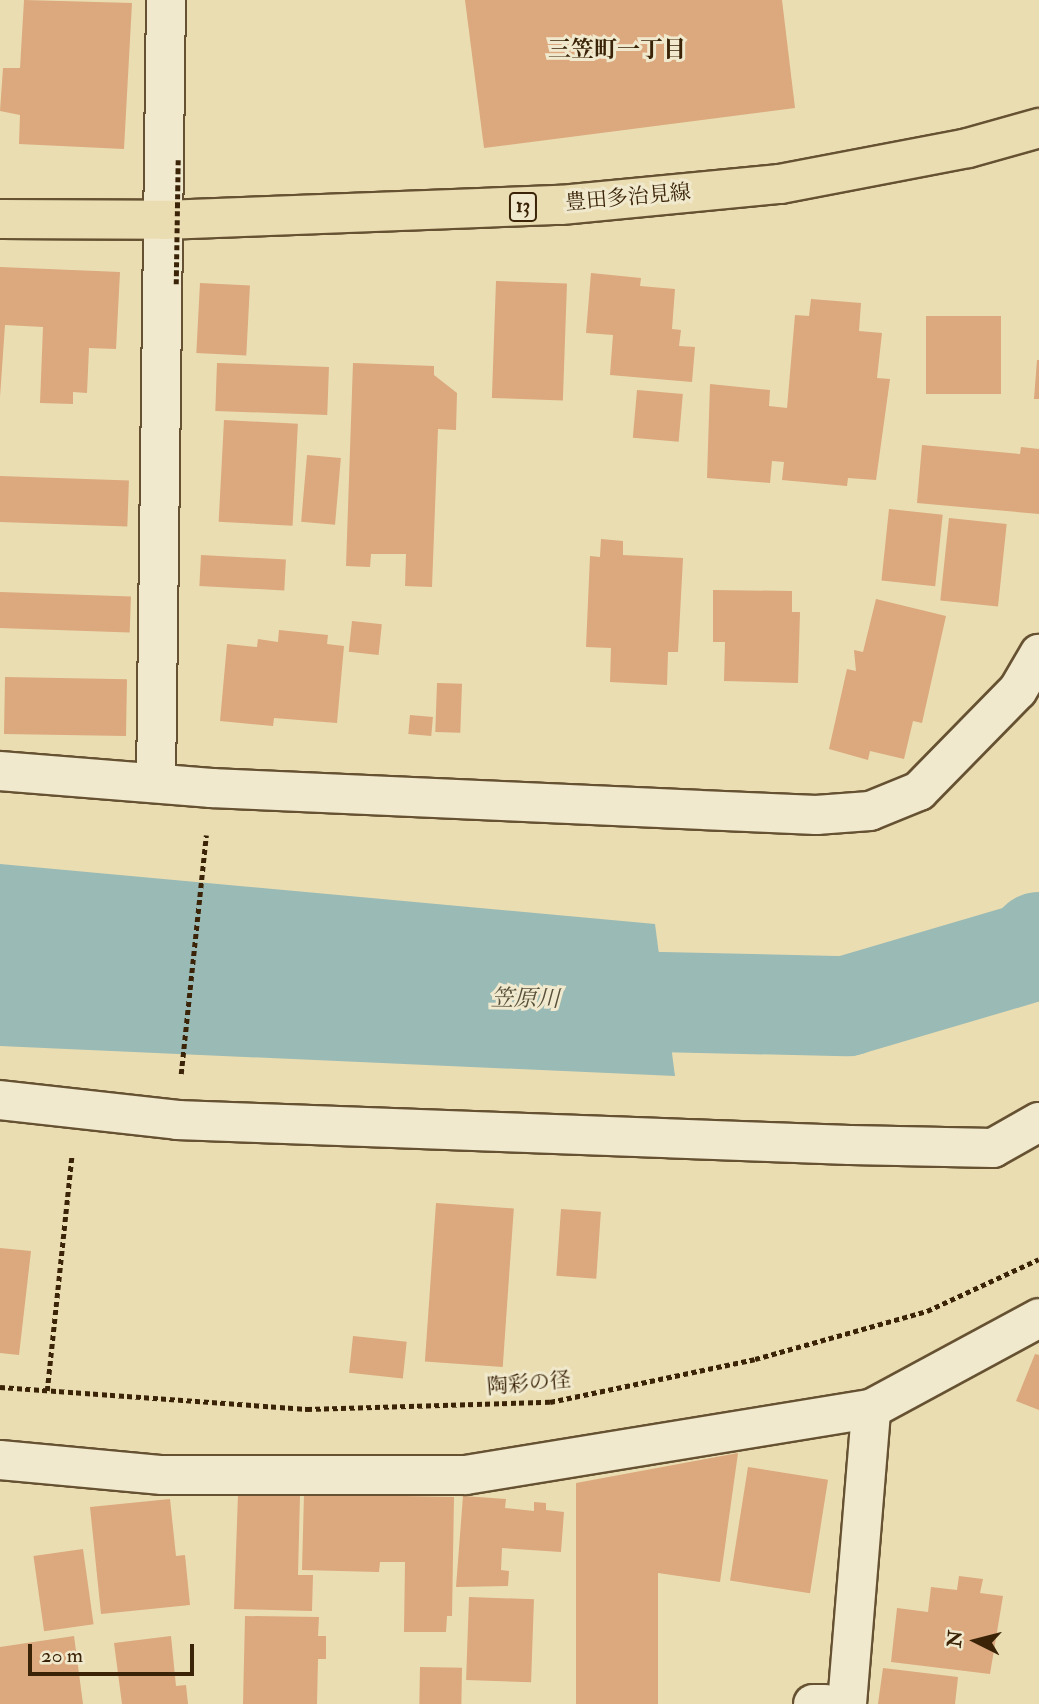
<!DOCTYPE html>
<meta charset="utf-8">
<style>
body{margin:0}
#map{position:relative;width:1039px;height:1704px;overflow:hidden;background:#eaddb2;font-family:"IM FELL Double Pica","Noto Serif JP",serif}
div>[style]{position:absolute}
.water>*{inset:0;background:#9abab5}
.river>*{height:100px;margin:-50px;padding:0 50px;transform-origin:50px;border-radius:50px;background:#9abab5}
.building>*{inset:0;background:#dca87d;transform-origin:0 0}
.path>*{height:4.5px;margin-top:-2.25px;transform-origin:0;background:repeating-linear-gradient(90deg,#3a2307 0 5px,transparent 0 8.5px)}
.roads{filter:drop-shadow(2px 0 #665232) drop-shadow(-2px 0 #665232) drop-shadow(0 2px #665232) drop-shadow(0 -2px #665232)}
.minor>*{height:38px;margin:-19px;padding:0 19px;transform-origin:19px;border-radius:19px;background:#f1e9cd}
.major>*{height:38px;margin:-19px;padding:0 19px;transform-origin:19px;border-radius:19px;background:#eaddb2}
.path-bridge>*{height:4.5px;margin-top:-2.25px;transform-origin:0;background:repeating-linear-gradient(90deg,#3a2307 0 5px,transparent 0 8.5px)}
span{translate:-50% -50%;white-space:nowrap;text-align:center;line-height:1.15;-webkit-text-stroke:6px #f1e9cd;paint-order:stroke}
.shield-label span{padding:2px 5px;background:#f1e9cd;border:2px solid;border-radius:5px;-webkit-text-stroke-width:0}
.shield-label{font-size:19px;color:#3a2307;font-weight:700}
.street-label{font-size:21px;color:#3a2307}
.neighbourhood-label{font-size:23px;color:#3a2307;font-weight:700}
.water-label{font-size:23px;color:#57503b;font-style:italic}
.north{position:absolute;left:941px;top:1606px;width:70px;height:70px;-webkit-text-stroke:5px #f1e9cd;paint-order:stroke;rotate:276deg;font-size:19px;font-weight:700;line-height:28px;text-align:center;color:#3a2307}
.north::after{content:'';display:block;margin:auto;width:24px;height:32px;background:#3a2307;clip-path:polygon(50% 0,100% 100%,50% 72%,0 100%)}
.scale{position:absolute;left:28px;top:1644px;width:166px;height:32px;box-sizing:border-box;border:4px solid #3a2307;border-top:0;padding-left:9px;font-size:21px;line-height:24px;white-space:nowrap;color:#3a2307;-webkit-text-stroke:5px #f1e9cd;paint-order:stroke}
</style>
<div id="map">
<div class="water">
<div style="clip-path:polygon(0 864px,655px 924px,675px 1076px,0 1046px)"></div>
</div>
<div class="river">
<div style="left:527px;top:999px;width:320px;rotate:1.3deg"></div>
<div style="left:847px;top:1006px;width:192px;rotate:-16.4deg"></div>
<div style="left:1031px;top:952px;width:13px;rotate:-51deg"></div>
</div>
<div class="building">
<div style="clip-path:polygon(24px 0,132px 3px,124px 149px,19px 144px,20px 115px,0 111px,3px 68px,20px 68px)"></div>
<div style="clip-path:polygon(465px 0,782px 0,795px 108px,484px 148px)"></div>
<div style="clip-path:polygon(0 267px,120px 272px,116px 349px,89px 348px,87px 393px,73px 392px,73px 404px,40px 403px,43px 327px,5px 325px,0 397px)"></div>
<div style="clip-path:polygon(591px 273px,641px 278px,640px 286px,675px 289px,672px 329px,681px 330px,679px 346px,695px 347px,692px 382px,610px 375px,613px 335px,586px 333px)"></div>
<div style="left:496px;top:281px;width:71px;height:117px;rotate:2deg"></div>
<div style="left:200px;top:283px;width:50px;height:70px;rotate:3deg"></div>
<div style="clip-path:polygon(811px 299px,861px 303px,859px 331px,882px 333px,877px 378px,890px 379px,876px 480px,848px 478px,847px 486px,782px 480px,784px 462px,772px 461px,770px 483px,707px 478px,710px 384px,770px 390px,769px 406px,787px 408px,795px 315px,809px 316px)"></div>
<div style="left:1001px;top:316px;width:78px;height:75px;rotate:90deg"></div>
<div style="clip-path:polygon(1037px 360px,1039px 360px,1039px 399px,1034px 399px)"></div>
<div style="left:217px;top:363px;width:112px;height:48px;rotate:2deg"></div>
<div style="clip-path:polygon(353px 363px,434px 366px,434px 375px,457px 393px,456px 430px,438px 429px,432px 587px,405px 586px,406px 554px,371px 554px,370px 567px,346px 566px)"></div>
<div style="left:637px;top:390px;width:46px;height:48px;rotate:5deg"></div>
<div style="left:224px;top:420px;width:74px;height:102px;rotate:3deg"></div>
<div style="clip-path:polygon(922px 445px,1020px 454px,1021px 447px,1039px 449px,1039px 514px,917px 503px)"></div>
<div style="left:307px;top:455px;width:34px;height:67px;rotate:5deg"></div>
<div style="left:0;top:476px;width:129px;height:46px;rotate:2deg"></div>
<div style="left:889px;top:509px;width:54px;height:72px;rotate:6deg"></div>
<div style="left:949px;top:518px;width:58px;height:83px;rotate:6deg"></div>
<div style="clip-path:polygon(601px 539px,623px 541px,623px 555px,683px 558px,678px 652px,668px 652px,667px 685px,610px 682px,611px 648px,586px 647px,590px 556px,600px 557px)"></div>
<div style="left:201px;top:555px;width:85px;height:31px;rotate:3deg"></div>
<div style="clip-path:polygon(713px 590px,792px 591px,792px 612px,800px 612px,798px 683px,724px 681px,725px 642px,713px 642px)"></div>
<div style="left:0;top:592px;width:131px;height:36px;rotate:2deg"></div>
<div style="clip-path:polygon(876px 599px,946px 616px,922px 723px,913px 721px,904px 759px,870px 751px,868px 760px,829px 749px,847px 669px,856px 671px,854px 650px,863px 652px)"></div>
<div style="left:352px;top:621px;width:30px;height:31px;rotate:6deg"></div>
<div style="clip-path:polygon(279px 630px,328px 635px,327px 644px,344px 646px,337px 723px,274px 718px,273px 726px,220px 721px,227px 644px,257px 647px,258px 639px,278px 642px)"></div>
<div style="left:5px;top:677px;width:122px;height:57px;rotate:1deg"></div>
<div style="left:437px;top:683px;width:25px;height:49px;rotate:2deg"></div>
<div style="left:410px;top:715px;width:23px;height:19px;rotate:5deg"></div>
<div style="left:436px;top:1203px;width:78px;height:159px;rotate:4deg"></div>
<div style="left:561px;top:1209px;width:40px;height:67px;rotate:4deg"></div>
<div style="clip-path:polygon(0 1248px,31px 1251px,19px 1355px,0 1353px)"></div>
<div style="left:353px;top:1336px;width:54px;height:37px;rotate:6deg"></div>
<div style="clip-path:polygon(1035px 1354px,1039px 1355px,1039px 1410px,1016px 1401px)"></div>
<div style="clip-path:polygon(738px 1453px,720px 1582px,658px 1573px,658px 1704px,576px 1704px,576px 1483px)"></div>
<div style="left:748px;top:1467px;width:81px;height:115px;rotate:9deg"></div>
<div style="clip-path:polygon(238px 1494px,300px 1495px,298px 1575px,313px 1575px,312px 1611px,234px 1609px)"></div>
<div style="clip-path:polygon(304px 1494px,454px 1497px,452px 1616px,447px 1616px,446px 1632px,404px 1632px,405px 1562px,380px 1562px,379px 1572px,302px 1570px)"></div>
<div style="clip-path:polygon(463px 1496px,506px 1499px,505px 1508px,534px 1511px,534px 1502px,546px 1503px,546px 1510px,564px 1512px,561px 1552px,502px 1548px,501px 1570px,509px 1571px,508px 1586px,456px 1587px)"></div>
<div style="clip-path:polygon(170px 1499px,176px 1556px,185px 1555px,190px 1605px,101px 1614px,90px 1507px)"></div>
<div style="left:83px;top:1549px;width:76px;height:50px;rotate:82deg"></div>
<div style="clip-path:polygon(959px 1576px,983px 1579px,980px 1593px,1003px 1596px,990px 1674px,891px 1662px,897px 1608px,928px 1612px,931px 1587px,957px 1590px)"></div>
<div style="left:469px;top:1597px;width:65px;height:83px;rotate:2deg"></div>
<div style="clip-path:polygon(245px 1616px,319px 1617px,318px 1636px,326px 1636px,326px 1659px,318px 1659px,317px 1704px,243px 1704px)"></div>
<div style="clip-path:polygon(74px 1636px,83px 1704px,0 1704px,0 1647px)"></div>
<div style="clip-path:polygon(171px 1636px,176px 1686px,186px 1685px,188px 1704px,122px 1704px,114px 1643px)"></div>
<div style="left:420px;top:1667px;width:42px;height:37px;rotate:1deg"></div>
<div style="clip-path:polygon(883px 1668px,958px 1677px,955px 1704px,878px 1704px)"></div>
</div>
<div class="path">
<div style="left:181px;top:1074px;width:240px;rotate:-84deg"></div>
<div style="left:0;top:1387px;width:308px;rotate:4.1deg"></div>
<div style="left:307px;top:1409px;width:243px;rotate:-1.7deg"></div>
<div style="left:550px;top:1402px;width:209px;rotate:-11.8deg"></div>
<div style="left:755px;top:1359px;width:179px;rotate:-15.6deg"></div>
<div style="left:927px;top:1311px;width:123px;rotate:-24.9deg"></div>
<div style="left:47px;top:1391px;width:237px;rotate:-84deg"></div>
</div>
<div class="roads">
<div class="minor">
<div style="left:0;top:771px;width:212px;rotate:4.6deg"></div>
<div style="left:211px;top:788px;width:606px;rotate:2.56deg"></div>
<div style="left:816px;top:815px;width:54px;rotate:-4.2deg"></div>
<div style="left:870px;top:811px;width:53px;rotate:-22.2deg"></div>
<div style="left:919px;top:791px;width:141px;rotate:-45.6deg"></div>
<div style="left:1018px;top:690px;width:42px;rotate:-59.7deg"></div>
<div style="left:156px;top:782px;width:782px;rotate:-89.27deg"></div>
<div style="left:0;top:1100px;width:178px;rotate:6.4deg"></div>
<div style="left:177px;top:1120px;width:673px;rotate:2.13deg"></div>
<div style="left:850px;top:1145px;width:143px;rotate:1.2deg"></div>
<div style="left:993px;top:1148px;width:53px;rotate:-29.5deg"></div>
<div style="left:0;top:1460px;width:163px;rotate:5.3deg"></div>
<div style="left:162px;top:1475px;width:304px"></div>
<div style="left:466px;top:1475px;width:410px;rotate:-9.3deg"></div>
<div style="left:871px;top:1409px;width:191px;rotate:-28.4deg"></div>
<div style="left:813px;top:1704px;width:12px"></div>
<div style="left:847px;top:1704px;width:296px;rotate:-85.3deg"></div>
</div>
<div class="major">
<div style="left:0;top:219px;width:164px;rotate:0.3deg"></div>
<div style="left:164px;top:220px;width:397px;rotate:-2.2deg"></div>
<div style="left:561px;top:205px;width:220px;rotate:-5.5deg"></div>
<div style="left:780px;top:184px;width:191px;rotate:-10.8deg"></div>
<div style="left:968px;top:148px;width:74px;rotate:-15.7deg"></div>
</div>
</div>
<div class="path-bridge">
<div style="left:176px;top:284px;width:127px;rotate:-89.1deg"></div>
</div>
<div class="shield-label">
<span style="left:523px;top:207px">13</span>
</div>
<div class="street-label">
<span style="left:628px;top:198px;rotate:-5deg">豊田多治見線</span>
<span style="left:529px;top:1384px;rotate:-5deg">陶彩の径</span>
</div>
<div class="neighbourhood-label">
<span style="left:617px;top:50px">三笠町一丁目</span>
</div>
<div class="water-label">
<span style="left:525px;top:999px;rotate:1deg">笠原川</span>
</div>
<div class="north">N</div>
<div class="scale">20 m</div>
</div>
